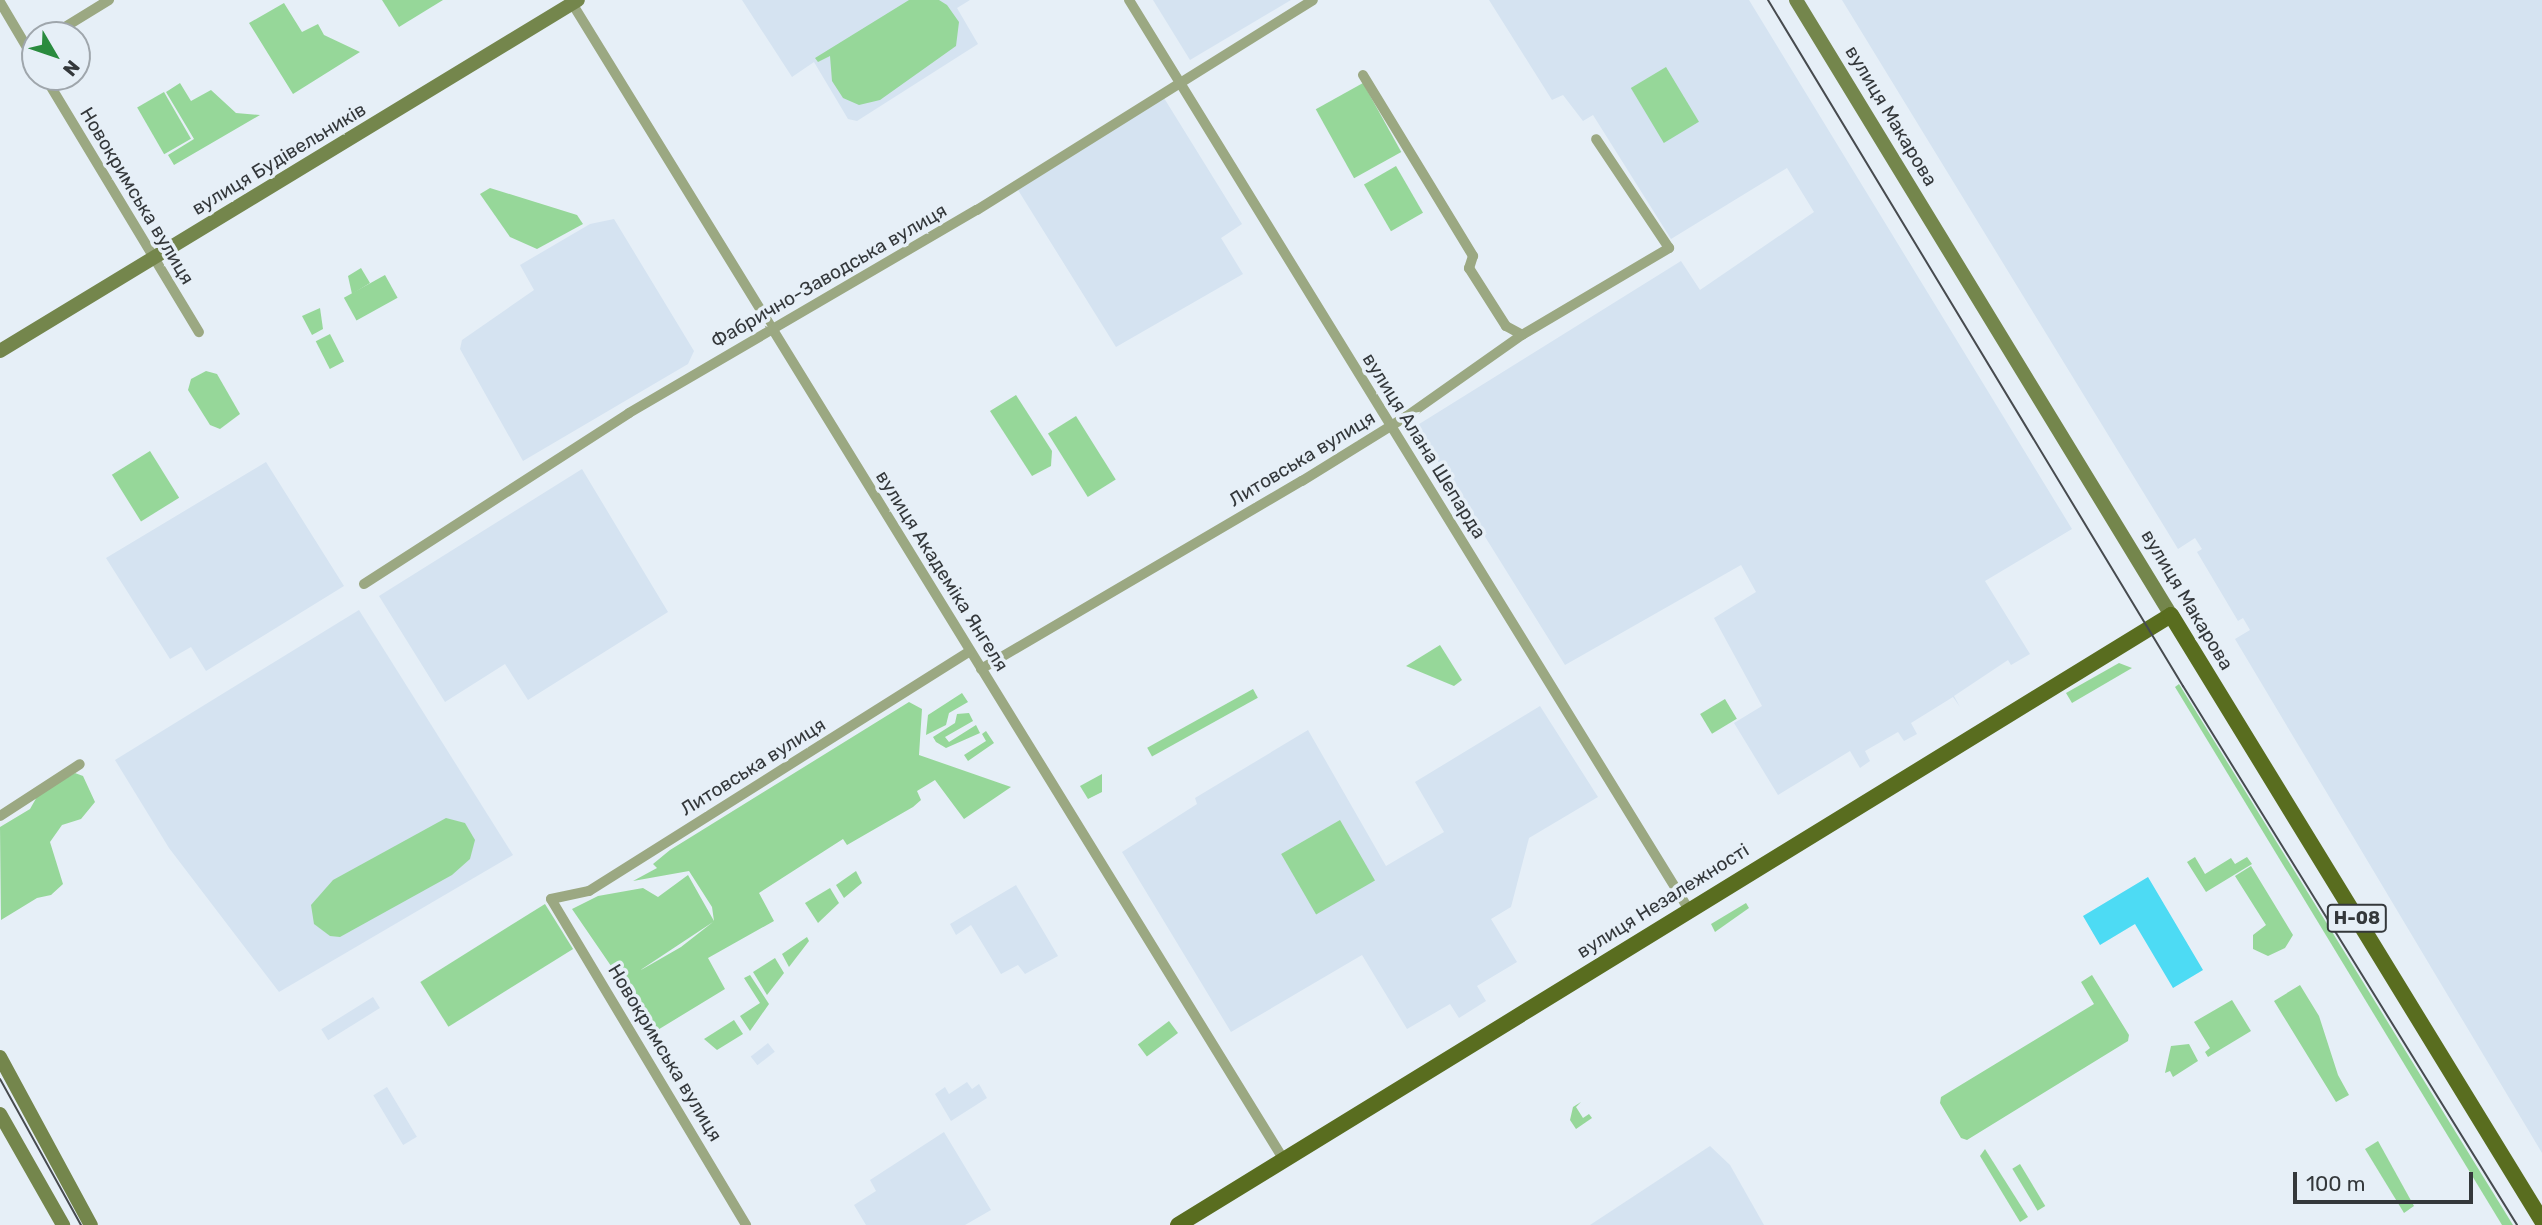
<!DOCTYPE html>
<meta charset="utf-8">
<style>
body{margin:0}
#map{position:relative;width:2542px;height:1225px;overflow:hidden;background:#e6eff7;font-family:Rubik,sans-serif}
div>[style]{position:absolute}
.built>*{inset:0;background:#d5e3f1;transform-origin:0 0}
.green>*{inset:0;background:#96d799;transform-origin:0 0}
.water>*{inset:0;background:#4ddbf4}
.street>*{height:10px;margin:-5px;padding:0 5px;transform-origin:5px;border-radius:5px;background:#9ba882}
.secondary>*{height:14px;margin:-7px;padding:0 7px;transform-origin:7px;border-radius:7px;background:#74864c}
.primary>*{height:16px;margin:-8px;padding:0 8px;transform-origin:8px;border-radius:8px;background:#596d1f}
.tram>*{height:2px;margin:-1px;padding:0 1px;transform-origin:1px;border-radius:1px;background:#474b4f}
span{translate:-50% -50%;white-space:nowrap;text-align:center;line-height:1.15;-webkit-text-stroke:7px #e6eff7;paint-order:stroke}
.shield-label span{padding:2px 5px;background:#e6eff7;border:2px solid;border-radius:5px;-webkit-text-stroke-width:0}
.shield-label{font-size:18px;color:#34383b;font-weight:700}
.street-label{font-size:19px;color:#34383b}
.north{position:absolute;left:21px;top:21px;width:70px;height:70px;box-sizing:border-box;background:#e6eff7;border:2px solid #9fa6ac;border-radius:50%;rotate:129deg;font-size:19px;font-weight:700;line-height:28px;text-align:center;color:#34383b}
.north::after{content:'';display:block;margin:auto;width:24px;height:32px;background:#2a8b3e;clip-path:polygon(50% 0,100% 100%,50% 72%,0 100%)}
.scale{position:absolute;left:2293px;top:1172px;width:180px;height:32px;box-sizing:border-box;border:4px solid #34383b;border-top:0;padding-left:9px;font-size:21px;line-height:24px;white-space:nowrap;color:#34383b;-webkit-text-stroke:5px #e6eff7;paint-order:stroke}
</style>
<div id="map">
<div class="built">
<div style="clip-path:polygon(742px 0,970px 0,957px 8px,978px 44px,857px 121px,848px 119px,814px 62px,792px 77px)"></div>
<div style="clip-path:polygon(1153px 0,1291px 0,1190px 60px)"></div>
<div style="clip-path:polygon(1489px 0,1749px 0,2072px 529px,1985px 581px,2030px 654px,2011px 665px,2008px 660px,1954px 696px,1960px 707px,1953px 697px,1911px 723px,1917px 734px,1904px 741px,1898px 732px,1865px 751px,1870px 761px,1860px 768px,1850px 751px,1778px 795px,1734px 723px,1762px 706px,1714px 618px,1756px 592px,1741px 565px,1565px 665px,1416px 426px,1681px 261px,1700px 290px,1814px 212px,1787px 168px,1671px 239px,1593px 115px,1583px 121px,1563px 95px,1552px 100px)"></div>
<div style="clip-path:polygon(1842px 0,2542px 0,2542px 1153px,2235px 639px,2250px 630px,2243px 618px,2238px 621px,2197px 552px,2202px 549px,2195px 538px,2178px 549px)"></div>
<div style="clip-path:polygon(1164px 98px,1242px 224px,1221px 238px,1243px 274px,1116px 347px,1018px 190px)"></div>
<div style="clip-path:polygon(614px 219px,694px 351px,688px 364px,523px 461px,460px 349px,462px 340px,534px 290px,520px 265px,590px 224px)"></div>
<div style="clip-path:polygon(266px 462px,344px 586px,206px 671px,191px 647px,170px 659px,106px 558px)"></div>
<div style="clip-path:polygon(582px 469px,668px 612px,528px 700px,505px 664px,445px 702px,379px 596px)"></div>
<div style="clip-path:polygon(359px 610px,513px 855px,279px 992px,169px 848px,115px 760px)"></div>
<div style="clip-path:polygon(1540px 706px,1598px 797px,1529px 838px,1511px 907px,1491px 919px,1517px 962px,1477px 986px,1486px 1001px,1459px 1018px,1450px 1004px,1407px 1029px,1362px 955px,1231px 1032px,1122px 852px,1197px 804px,1195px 798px,1308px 730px,1386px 866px,1444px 832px,1415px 782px)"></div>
<div style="clip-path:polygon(1016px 885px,1058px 956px,1025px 974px,1018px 965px,1001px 974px,971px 925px,956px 935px,950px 924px)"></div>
<div style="left:373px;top:997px;width:13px;height:61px;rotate:58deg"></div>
<div style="left:768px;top:1043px;width:11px;height:22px;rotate:52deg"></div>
<div style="clip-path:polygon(967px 1082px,972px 1089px,979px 1084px,987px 1098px,951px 1121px,935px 1094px,945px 1087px,949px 1094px)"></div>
<div style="left:387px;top:1087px;width:58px;height:16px;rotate:59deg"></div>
<div style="clip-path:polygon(944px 1132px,991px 1210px,965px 1225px,866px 1225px,854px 1205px,876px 1191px,870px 1180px)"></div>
<div style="clip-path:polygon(1710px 1146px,1730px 1165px,1764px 1225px,1590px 1225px)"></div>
</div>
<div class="green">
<div style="clip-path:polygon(382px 0,443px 0,399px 27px)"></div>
<div style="clip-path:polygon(909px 0,939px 0,947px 5px,959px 22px,956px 46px,880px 100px,859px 105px,843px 98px,832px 81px,830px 56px,818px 62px,815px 58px)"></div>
<div style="clip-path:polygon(284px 3px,302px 32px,318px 24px,324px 35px,360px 52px,293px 94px,249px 23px)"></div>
<div style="left:1666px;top:67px;width:64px;height:41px;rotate:59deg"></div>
<div style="clip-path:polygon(180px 83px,191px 101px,211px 90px,236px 113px,260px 115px,174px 165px,168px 155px,194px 139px,166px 92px)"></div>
<div style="left:1363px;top:83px;width:79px;height:54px;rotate:61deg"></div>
<div style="left:164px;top:92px;width:54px;height:31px;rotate:60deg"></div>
<div style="left:1396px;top:166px;width:54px;height:37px;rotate:60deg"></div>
<div style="clip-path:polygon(490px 188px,577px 215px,583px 224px,537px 249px,510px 237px,480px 194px)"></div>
<div style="clip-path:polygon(361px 268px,370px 283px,352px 294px,348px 276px)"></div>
<div style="left:385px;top:275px;width:26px;height:47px;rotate:61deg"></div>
<div style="clip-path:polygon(320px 308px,323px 329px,312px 335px,302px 316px)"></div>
<div style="left:330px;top:334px;width:31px;height:16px;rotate:63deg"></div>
<div style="clip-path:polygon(206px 371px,217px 374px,240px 414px,220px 429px,210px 425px,188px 390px,191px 379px)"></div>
<div style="clip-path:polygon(1016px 395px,1052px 451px,1051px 466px,1032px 476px,990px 411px)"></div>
<div style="left:1076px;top:416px;width:75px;height:33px;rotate:58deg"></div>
<div style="left:150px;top:451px;width:55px;height:45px;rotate:58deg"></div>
<div style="clip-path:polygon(1440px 645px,1462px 680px,1454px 686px,1406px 666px)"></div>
<div style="clip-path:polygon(2119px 663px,2132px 668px,2072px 703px,2066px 693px)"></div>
<div style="clip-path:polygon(2179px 684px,2513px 1225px,2502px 1225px,2175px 687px)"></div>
<div style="left:1253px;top:689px;width:10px;height:121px;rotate:61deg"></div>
<div style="clip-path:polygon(962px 693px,968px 702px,949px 713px,946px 725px,926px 735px,928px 715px)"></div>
<div style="left:1725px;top:699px;width:23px;height:29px;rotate:59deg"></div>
<div style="clip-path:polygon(evenodd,909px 702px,922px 709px,919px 755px,1011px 787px,964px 819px,935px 780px,917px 791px,921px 800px,913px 807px,847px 845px,843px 839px,759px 893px,774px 921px,708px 958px,725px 989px,656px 1031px,647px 1017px,639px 1019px,618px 985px,622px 982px,572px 909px,598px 896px,643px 888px,658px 897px,688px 875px,714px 921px,712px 907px,689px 871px,633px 881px,657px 868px,653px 864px,670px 850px,909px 702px,713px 922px,681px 947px,641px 970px,642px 969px,713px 922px)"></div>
<div style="clip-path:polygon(969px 713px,973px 721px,945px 737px,949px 742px,976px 725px,980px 733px,946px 748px,936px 742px,933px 737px,955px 723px,957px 714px)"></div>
<div style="clip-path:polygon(986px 731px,994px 743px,968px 761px,964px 755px,986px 741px,982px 734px)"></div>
<div style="clip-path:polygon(75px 773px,83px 776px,95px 802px,81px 819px,62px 825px,50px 842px,63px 884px,51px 895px,37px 898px,1px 920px,0 827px,30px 809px,38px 795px)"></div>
<div style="clip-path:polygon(1102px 774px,1102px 792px,1088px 799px,1080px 786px)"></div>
<div style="clip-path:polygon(446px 818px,465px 823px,475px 840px,470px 859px,452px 875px,340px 937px,330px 936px,314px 924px,311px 905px,333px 880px)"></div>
<div style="left:1340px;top:820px;width:70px;height:68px;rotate:60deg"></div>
<div style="clip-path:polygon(2195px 857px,2205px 874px,2231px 858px,2235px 864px,2247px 857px,2252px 864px,2206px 892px,2187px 862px)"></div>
<div style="clip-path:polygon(2251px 866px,2293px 935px,2285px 948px,2268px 956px,2253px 949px,2253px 935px,2266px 925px,2235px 876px)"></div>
<div style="clip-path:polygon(856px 871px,862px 883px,844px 898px,836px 885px)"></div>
<div style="clip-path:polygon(830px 888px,839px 903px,818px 923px,805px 903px)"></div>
<div style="clip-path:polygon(1746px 903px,1749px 908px,1715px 932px,1711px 924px)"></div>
<div style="left:545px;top:904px;width:53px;height:147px;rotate:58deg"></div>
<div style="clip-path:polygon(807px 937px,809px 941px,789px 967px,782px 954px)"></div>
<div style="clip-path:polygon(775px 958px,784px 973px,767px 995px,753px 972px)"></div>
<div style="clip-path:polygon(750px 975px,769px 1004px,750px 1031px,740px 1016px,760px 1003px,744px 978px)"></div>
<div style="clip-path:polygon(2092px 975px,2129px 1035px,2128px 1041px,1967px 1140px,1961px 1138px,1940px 1103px,1941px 1097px,2094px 1004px,2081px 982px)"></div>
<div style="clip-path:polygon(2300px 985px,2319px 1016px,2338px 1075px,2349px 1095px,2336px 1102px,2274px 1001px)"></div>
<div style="clip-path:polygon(2232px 1000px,2251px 1031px,2208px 1057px,2205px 1052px,2210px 1048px,2194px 1022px)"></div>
<div style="clip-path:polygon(734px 1020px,743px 1034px,717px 1050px,704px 1039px)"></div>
<div style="left:1169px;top:1021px;width:15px;height:39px;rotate:53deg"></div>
<div style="clip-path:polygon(2189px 1044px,2198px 1061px,2173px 1077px,2170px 1071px,2165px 1073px,2171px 1046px)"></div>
<div style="clip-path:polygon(1581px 1102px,1576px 1107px,1583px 1118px,1589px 1114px,1592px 1118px,1576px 1129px,1570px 1120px,1573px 1107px)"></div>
<div style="clip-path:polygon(2378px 1141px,2414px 1206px,2404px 1213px,2365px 1149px)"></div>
<div style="clip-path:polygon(1985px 1149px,2028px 1217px,2020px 1222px,1980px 1156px)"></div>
<div style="left:2020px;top:1164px;width:49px;height:9px;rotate:59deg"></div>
</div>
<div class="water">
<div style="clip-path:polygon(2148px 877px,2203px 970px,2173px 988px,2135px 924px,2100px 945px,2083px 916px)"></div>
</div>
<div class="street">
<div style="left:570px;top:0;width:1362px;rotate:58.39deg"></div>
<div style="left:1129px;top:0;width:1069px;rotate:58.39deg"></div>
<div style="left:0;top:2px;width:69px;rotate:59.3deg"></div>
<div style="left:52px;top:35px;width:67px;rotate:-31.6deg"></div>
<div style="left:1363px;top:75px;width:212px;rotate:58.7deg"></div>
<div style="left:1473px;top:256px;width:13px;rotate:108deg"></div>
<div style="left:1469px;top:268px;width:69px;rotate:57.5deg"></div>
<div style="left:1506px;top:326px;width:18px;rotate:29deg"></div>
<div style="left:45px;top:77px;width:298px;rotate:58.9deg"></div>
<div style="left:364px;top:584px;width:315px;rotate:-32.8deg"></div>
<div style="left:629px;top:413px;width:403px;rotate:-30.3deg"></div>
<div style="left:977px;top:210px;width:396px;rotate:-32deg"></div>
<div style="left:981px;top:669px;width:372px;rotate:-30.4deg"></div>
<div style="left:1302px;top:481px;width:123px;rotate:-31.8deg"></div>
<div style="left:1407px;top:416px;width:141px;rotate:-35.2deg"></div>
<div style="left:1522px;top:335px;width:171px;rotate:-30.6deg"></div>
<div style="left:1669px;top:248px;width:131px;rotate:-123.8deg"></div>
<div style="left:0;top:816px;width:95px;rotate:-33deg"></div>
<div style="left:551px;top:899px;width:39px;rotate:-12deg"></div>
<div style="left:589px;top:891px;width:450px;rotate:-32.2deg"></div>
<div style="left:551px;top:899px;width:380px;rotate:59.1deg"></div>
</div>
<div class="secondary">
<div style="left:1796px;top:0;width:720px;rotate:58.63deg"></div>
<div style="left:0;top:351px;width:676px;rotate:-31.27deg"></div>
<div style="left:0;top:1057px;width:191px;rotate:61.6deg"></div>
<div style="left:0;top:1114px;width:128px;rotate:60.4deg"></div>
</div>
<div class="primary">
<div style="left:1178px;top:1225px;width:1165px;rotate:-31.56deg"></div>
<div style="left:2171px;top:615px;width:711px;rotate:58.52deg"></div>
</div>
<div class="tram">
<div style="left:1768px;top:0;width:802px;rotate:58.83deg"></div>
<div style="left:2183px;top:686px;width:634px;rotate:58.21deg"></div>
<div style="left:0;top:1079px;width:167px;rotate:61deg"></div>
</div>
<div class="shield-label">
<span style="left:2357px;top:918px">Н-08</span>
</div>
<div class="street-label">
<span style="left:1891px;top:116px;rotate:59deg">вулиця Макарова</span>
<span style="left:279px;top:159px;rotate:-31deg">вулиця Будівельників</span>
<span style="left:137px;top:196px;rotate:59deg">Новокримська вулиця</span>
<span style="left:829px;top:276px;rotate:-30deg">Фабрично-Заводська вулиця</span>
<span style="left:1424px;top:446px;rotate:58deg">вулиця Алана Шепарда</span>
<span style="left:1302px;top:459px;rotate:-31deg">Литовська вулиця</span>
<span style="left:942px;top:571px;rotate:58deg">вулиця Академіка Янгеля</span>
<span style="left:2187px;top:600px;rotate:59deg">вулиця Макарова</span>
<span style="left:753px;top:767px;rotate:-32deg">Литовська вулиця</span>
<span style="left:1663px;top:901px;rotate:-32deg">вулиця Незалежності</span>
<span style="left:665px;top:1053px;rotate:59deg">Новокримська вулиця</span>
</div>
<div class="north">N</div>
<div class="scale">100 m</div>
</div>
